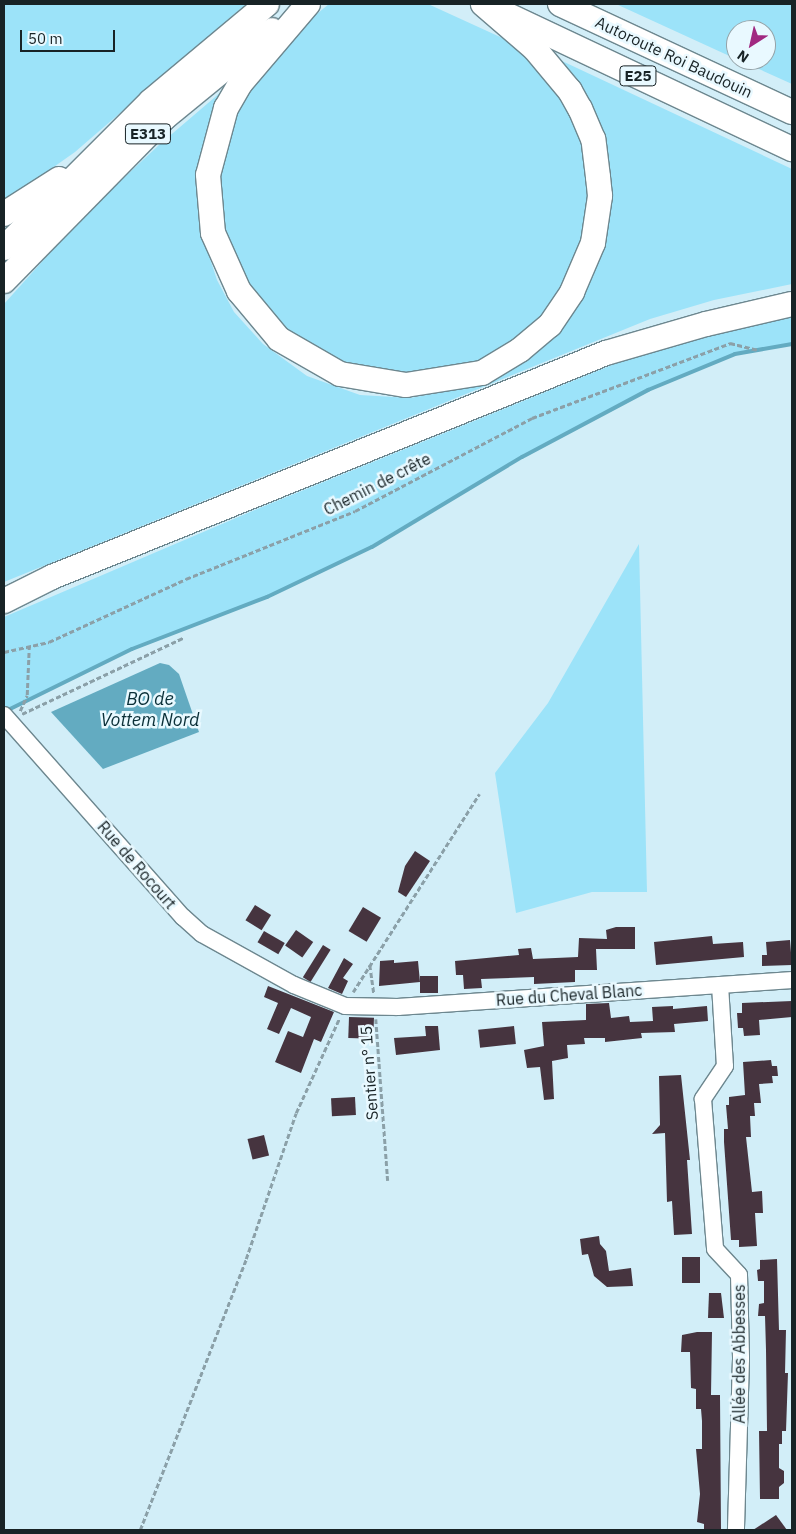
<!DOCTYPE html>
<meta charset="utf-8">
<style>
body{margin:0}
#map{position:relative;width:796px;height:1534px;overflow:hidden;background:#d2eef8;font-family:"IBM Plex Sans",sans-serif}
div>[style]{position:absolute}
.green>*{inset:0;background:#9ce3f9}
.water>*{inset:0;background:#63abc1}
.stream>*{height:4px;margin:-2px;padding:0 2px;transform-origin:2px;border-radius:2px;background:#63abc1}
.building>*{inset:0;background:#46343f;transform-origin:0 0}
.path>*{height:2.5px;margin-top:-1.25px;transform-origin:0;background:repeating-linear-gradient(90deg,#8ba0a8 0 5px,transparent 0 7.5px)}
.roads{filter:drop-shadow(1px 0 #6d878f) drop-shadow(-1px 0 #6d878f) drop-shadow(0 1px #6d878f) drop-shadow(0 -1px #6d878f)}
.minor>*{height:16px;margin:-8px;padding:0 8px;transform-origin:8px;border-radius:8px;background:#fff}
.highway>*{height:24px;margin:-12px;padding:0 12px;transform-origin:12px;border-radius:12px;background:#fff}
span{translate:-50% -50%;white-space:nowrap;text-align:center;line-height:1.15;-webkit-text-stroke:5px #e9f9ff;paint-order:stroke}
.shield-label span{padding:1px 4px;background:#e9f9ff;border:1px solid;border-radius:4px;-webkit-text-stroke-width:0}
.shield-label{font-size:15px;color:#182326;font-weight:700}
.street-label{font-size:16px;color:#182326}
.water-label{font-size:18px;color:#0a2f38;font-style:italic}
.frame{position:absolute;inset:0;border:5px solid #182326;pointer-events:none}
.north{position:absolute;left:726px;top:20px;width:50px;height:50px;box-sizing:border-box;background:#e9f9ff;border:1px solid #95a3a8;border-radius:50%;rotate:215deg;font-size:14px;font-weight:700;line-height:20px;text-align:center;color:#182326}
.north::after{content:'';display:block;margin:auto;width:18px;height:22px;background:#a02981;clip-path:polygon(50% 0,100% 100%,50% 72%,0 100%)}
.scale{position:absolute;left:20px;top:30px;width:95px;height:22px;box-sizing:border-box;border:2px solid #182326;border-top:0;padding-left:6px;font-size:15px;line-height:18px;white-space:nowrap;color:#182326;-webkit-text-stroke:4px #e9f9ff;paint-order:stroke}
</style>
<div id="map">
<div class="green">
<div style="clip-path:polygon(4px 4px,246px 4px,75px 152px,4px 202px)"></div>
<div style="clip-path:polygon(329px 4px,428px 4px,511px 42px,547px 76px,574px 120px,584px 151px,589px 181px,588px 217px,571px 276px,539px 322px,516px 342px,468px 368px,386px 380px,287px 340px,231px 267px,215px 185px,235px 105px,291px 35px)"></div>
<div style="clip-path:polygon(616px 4px,792px 4px,792px 84px,739px 60px,766px 60px,766px 30px,736px 30px,736px 59px)"></div>
<div style="clip-path:polygon(562px 61px,792px 169px,792px 284px,714px 300px,650px 319px,4px 582px,4px 304px,83px 216px,159px 145px,228px 86px,207px 132px,198px 175px,200px 228px,217px 280px,234px 312px,263px 344px,307px 376px,360px 395px,410px 398px,467px 388px,505px 372px,564px 320px,593px 277px,608px 229px,610px 183px,582px 89px)"></div>
<div style="clip-path:polygon(792px 315px,792px 344px,735px 354px,648px 390px,522px 457px,372px 547px,267px 597px,132px 649px,8px 710px,4px 705px,4px 617px,262px 507px,622px 361px,698px 338px)"></div>
<div style="clip-path:polygon(639px 544px,647px 892px,592px 892px,516px 913px,495px 773px,548px 703px)"></div>
</div>
<div class="water">
<div style="clip-path:polygon(160px 663px,169px 665px,179px 674px,199px 732px,103px 769px,51px 712px)"></div>
</div>
<div class="stream">
<div style="left:8px;top:710px;width:138px;rotate:-26.2deg"></div>
<div style="left:132px;top:649px;width:145px;rotate:-21.1deg"></div>
<div style="left:267px;top:597px;width:116px;rotate:-25.5deg"></div>
<div style="left:372px;top:547px;width:175px;rotate:-31deg"></div>
<div style="left:522px;top:457px;width:143px;rotate:-28deg"></div>
<div style="left:648px;top:390px;width:94px;rotate:-22.5deg"></div>
<div style="left:735px;top:354px;width:58px;rotate:-10deg"></div>
</div>
<div class="building">
<div style="clip-path:polygon(415px 851px,430px 861px,406px 897px,398px 892px,405px 866px)"></div>
<div style="left:255px;top:905px;width:19px;height:18px;rotate:32deg"></div>
<div style="left:363px;top:907px;width:21px;height:28px;rotate:31deg"></div>
<div style="clip-path:polygon(616px 927px,635px 927px,635px 949px,596px 949px,597px 970px,575px 970px,575px 982px,534px 984px,534px 977px,481px 979px,482px 988px,464px 989px,463px 975px,456px 975px,455px 961px,519px 955px,518px 949px,531px 948px,533px 959px,578px 957px,579px 938px,607px 939px,606px 930px)"></div>
<div style="left:296px;top:930px;width:21px;height:19px;rotate:35deg"></div>
<div style="left:264px;top:931px;width:24px;height:13px;rotate:30deg"></div>
<div style="clip-path:polygon(712px 936px,713px 944px,743px 942px,744px 957px,656px 965px,654px 942px)"></div>
<div style="clip-path:polygon(790px 940px,792px 965px,762px 966px,762px 955px,767px 955px,766px 942px)"></div>
<div style="left:323px;top:945px;width:9px;height:38px;rotate:32deg"></div>
<div style="clip-path:polygon(344px 958px,353px 964px,343px 978px,348px 981px,342px 994px,328px 988px)"></div>
<div style="clip-path:polygon(394px 960px,394px 963px,418px 961px,420px 982px,379px 986px,380px 961px)"></div>
<div style="left:420px;top:976px;width:18px;height:17px"></div>
<div style="clip-path:polygon(268px 986px,334px 1012px,321px 1042px,314px 1039px,301px 1073px,275px 1062px,288px 1031px,303px 1037px,311px 1017px,291px 1008px,279px 1034px,267px 1029px,278px 1003px,264px 997px)"></div>
<div style="clip-path:polygon(792px 1001px,792px 1017px,759px 1020px,760px 1035px,744px 1036px,743px 1028px,738px 1028px,737px 1013px,742px 1013px,742px 1003px)"></div>
<div style="clip-path:polygon(609px 1003px,611px 1018px,629px 1016px,630px 1022px,653px 1021px,652px 1007px,673px 1006px,673px 1009px,707px 1006px,708px 1021px,674px 1024px,675px 1032px,641px 1033px,642px 1038px,605px 1042px,605px 1038px,584px 1038px,585px 1044px,567px 1045px,568px 1058px,552px 1061px,554px 1099px,544px 1100px,540px 1067px,527px 1068px,524px 1050px,544px 1046px,542px 1022px,586px 1020px,586px 1004px)"></div>
<div style="left:349px;top:1017px;width:25px;height:21px;rotate:2deg"></div>
<div style="clip-path:polygon(425px 1026px,438px 1026px,440px 1050px,396px 1055px,394px 1038px,426px 1036px)"></div>
<div style="left:514px;top:1026px;width:18px;height:36px;rotate:84deg"></div>
<div style="clip-path:polygon(771px 1060px,772px 1066px,777px 1066px,778px 1076px,772px 1076px,773px 1083px,759px 1084px,761px 1103px,754px 1103px,755px 1116px,750px 1116px,751px 1137px,746px 1137px,752px 1192px,762px 1191px,763px 1213px,755px 1213px,757px 1246px,739px 1247px,739px 1240px,731px 1240px,724px 1142px,724px 1129px,728px 1129px,726px 1105px,729px 1105px,729px 1097px,745px 1095px,743px 1062px)"></div>
<div style="clip-path:polygon(681px 1075px,690px 1160px,687px 1160px,692px 1234px,674px 1235px,672px 1201px,667px 1202px,665px 1133px,652px 1134px,660px 1125px,659px 1076px)"></div>
<div style="left:355px;top:1097px;width:18px;height:24px;rotate:87deg"></div>
<div style="left:264px;top:1135px;width:21px;height:17px;rotate:76deg"></div>
<div style="clip-path:polygon(599px 1236px,600px 1244px,606px 1251px,609px 1271px,631px 1268px,633px 1286px,607px 1287px,594px 1276px,588px 1254px,582px 1255px,580px 1239px)"></div>
<div style="left:682px;top:1257px;width:18px;height:26px"></div>
<div style="clip-path:polygon(777px 1259px,779px 1330px,786px 1330px,785px 1373px,788px 1373px,786px 1431px,782px 1431px,782px 1444px,779px 1444px,779px 1468px,784px 1471px,784px 1483px,779px 1487px,779px 1499px,760px 1499px,759px 1431px,767px 1431px,766px 1350px,765px 1316px,758px 1316px,759px 1304px,764px 1303px,764px 1281px,758px 1281px,757px 1270px,760px 1269px,760px 1260px)"></div>
<div style="clip-path:polygon(709px 1293px,721px 1293px,724px 1318px,708px 1318px)"></div>
<div style="clip-path:polygon(697px 1332px,712px 1332px,711px 1395px,720px 1395px,721px 1530px,704px 1530px,704px 1524px,697px 1522px,700px 1494px,696px 1449px,702px 1449px,702px 1421px,701px 1409px,696px 1409px,696px 1389px,691px 1388px,690px 1352px,681px 1352px,682px 1335px)"></div>
<div style="clip-path:polygon(776px 1515px,787px 1530px,753px 1530px)"></div>
</div>
<div class="path">
<div style="left:4px;top:652px;width:46px;rotate:-12.5deg"></div>
<div style="left:49px;top:642px;width:151px;rotate:-24.7deg"></div>
<div style="left:186px;top:579px;width:182px;rotate:-21.9deg"></div>
<div style="left:355px;top:511px;width:200px;rotate:-27.7deg"></div>
<div style="left:532px;top:418px;width:212px;rotate:-20.7deg"></div>
<div style="left:730px;top:343px;width:30px;rotate:14deg"></div>
<div style="left:20px;top:711px;width:17px;rotate:-66deg"></div>
<div style="left:27px;top:695px;width:48px;rotate:-87.6deg"></div>
<div style="left:22px;top:714px;width:178px;rotate:-25.3deg"></div>
<div style="left:370px;top:965px;width:29px;rotate:82deg"></div>
<div style="left:353px;top:992px;width:235px;rotate:-57.5deg"></div>
<div style="left:376px;top:1019px;width:162px;rotate:85.8deg"></div>
<div style="left:140px;top:1530px;width:291px;rotate:-68.6deg"></div>
<div style="left:246px;top:1259px;width:154px;rotate:-71.1deg"></div>
<div style="left:296px;top:1113px;width:103px;rotate:-65.4deg"></div>
</div>
<div class="roads">
<div class="minor">
<div style="left:4px;top:715px;width:270px;rotate:48.5deg"></div>
<div style="left:183px;top:917px;width:25px;rotate:42deg"></div>
<div style="left:202px;top:934px;width:105px;rotate:29deg"></div>
<div style="left:294px;top:985px;width:55px;rotate:22.4deg"></div>
<div style="left:345px;top:1006px;width:53px;rotate:1.1deg"></div>
<div style="left:398px;top:1007px;width:395px;rotate:-3.9deg"></div>
<div style="left:720px;top:985px;width:81px;rotate:86.5deg"></div>
<div style="left:725px;top:1066px;width:40px;rotate:124deg"></div>
<div style="left:703px;top:1099px;width:150px;rotate:85.4deg"></div>
<div style="left:715px;top:1249px;width:35px;rotate:47deg"></div>
<div style="left:739px;top:1275px;width:84px;rotate:88.6deg"></div>
<div style="left:741px;top:1359px;width:171px;rotate:91.7deg"></div>
</div>
<div class="highway">
<div style="left:308px;top:4px;width:105px;rotate:130.4deg"></div>
<div style="left:240px;top:84px;width:28px;rotate:120deg"></div>
<div style="left:226px;top:108px;width:69px;rotate:105deg"></div>
<div style="left:208px;top:175px;width:58px;rotate:85.1deg"></div>
<div style="left:213px;top:233px;width:64px;rotate:65.9deg"></div>
<div style="left:239px;top:291px;width:62px;rotate:50.2deg"></div>
<div style="left:279px;top:339px;width:70px;rotate:29.8deg"></div>
<div style="left:340px;top:374px;width:67px;rotate:9.5deg"></div>
<div style="left:406px;top:385px;width:77px;rotate:-9deg"></div>
<div style="left:482px;top:373px;width:44px;rotate:-31.2deg"></div>
<div style="left:520px;top:350px;width:39px;rotate:-40deg"></div>
<div style="left:550px;top:325px;width:40px;rotate:-56deg"></div>
<div style="left:572px;top:292px;width:53px;rotate:-66.8deg"></div>
<div style="left:593px;top:243px;width:48px;rotate:-81.5deg"></div>
<div style="left:600px;top:196px;width:19px;rotate:-96deg"></div>
<div style="left:598px;top:177px;width:38px;rotate:-97deg"></div>
<div style="left:593px;top:139px;width:33px;rotate:-113deg"></div>
<div style="left:580px;top:109px;width:21px;rotate:-119deg"></div>
<div style="left:570px;top:91px;width:55px;rotate:-129.8deg"></div>
<div style="left:535px;top:49px;width:69px;rotate:-139.1deg"></div>
<div style="left:560px;top:4px;width:256px;rotate:25deg"></div>
<div style="left:508px;top:15px;width:314px;rotate:25.3deg"></div>
<div style="left:4px;top:214px;width:65px;rotate:-32.5deg"></div>
<div style="left:4px;top:248px;width:208px;rotate:-45deg"></div>
<div style="left:151px;top:101px;width:151px;rotate:-39.9deg"></div>
<div style="left:4px;top:281px;width:228px;rotate:-45.5deg"></div>
<div style="left:164px;top:118px;width:139px;rotate:-39.2deg"></div>
<div style="left:4px;top:601px;width:54px;rotate:-26.6deg"></div>
<div style="left:52px;top:577px;width:598px;rotate:-22.02deg"></div>
<div style="left:606px;top:353px;width:104px;rotate:-16.2deg"></div>
<div style="left:706px;top:324px;width:88px;rotate:-13.1deg"></div>
</div>
</div>
<div class="shield-label">
<span style="left:638px;top:76px">E25</span>
<span style="left:148px;top:134px">E313</span>
</div>
<div class="street-label">
<span style="left:674px;top:57px;rotate:25deg">Autoroute Roi Baudouin</span>
<span style="left:377px;top:484px;rotate:-27deg">Chemin de crête</span>
<span style="left:137px;top:865px;rotate:49deg">Rue de Rocourt</span>
<span style="left:569px;top:995px;rotate:-4deg">Rue du Cheval Blanc</span>
<span style="left:369px;top:1073px;rotate:-94deg">Sentier n° 15</span>
<span style="left:739px;top:1354px;rotate:-90deg">Allée des Abbesses</span>
</div>
<div class="water-label">
<span style="left:150px;top:710px">BO de<br>Vottem Nord</span>
</div>
<div class="frame"></div>
<div class="north">N</div>
<div class="scale">50 m</div>
</div>
